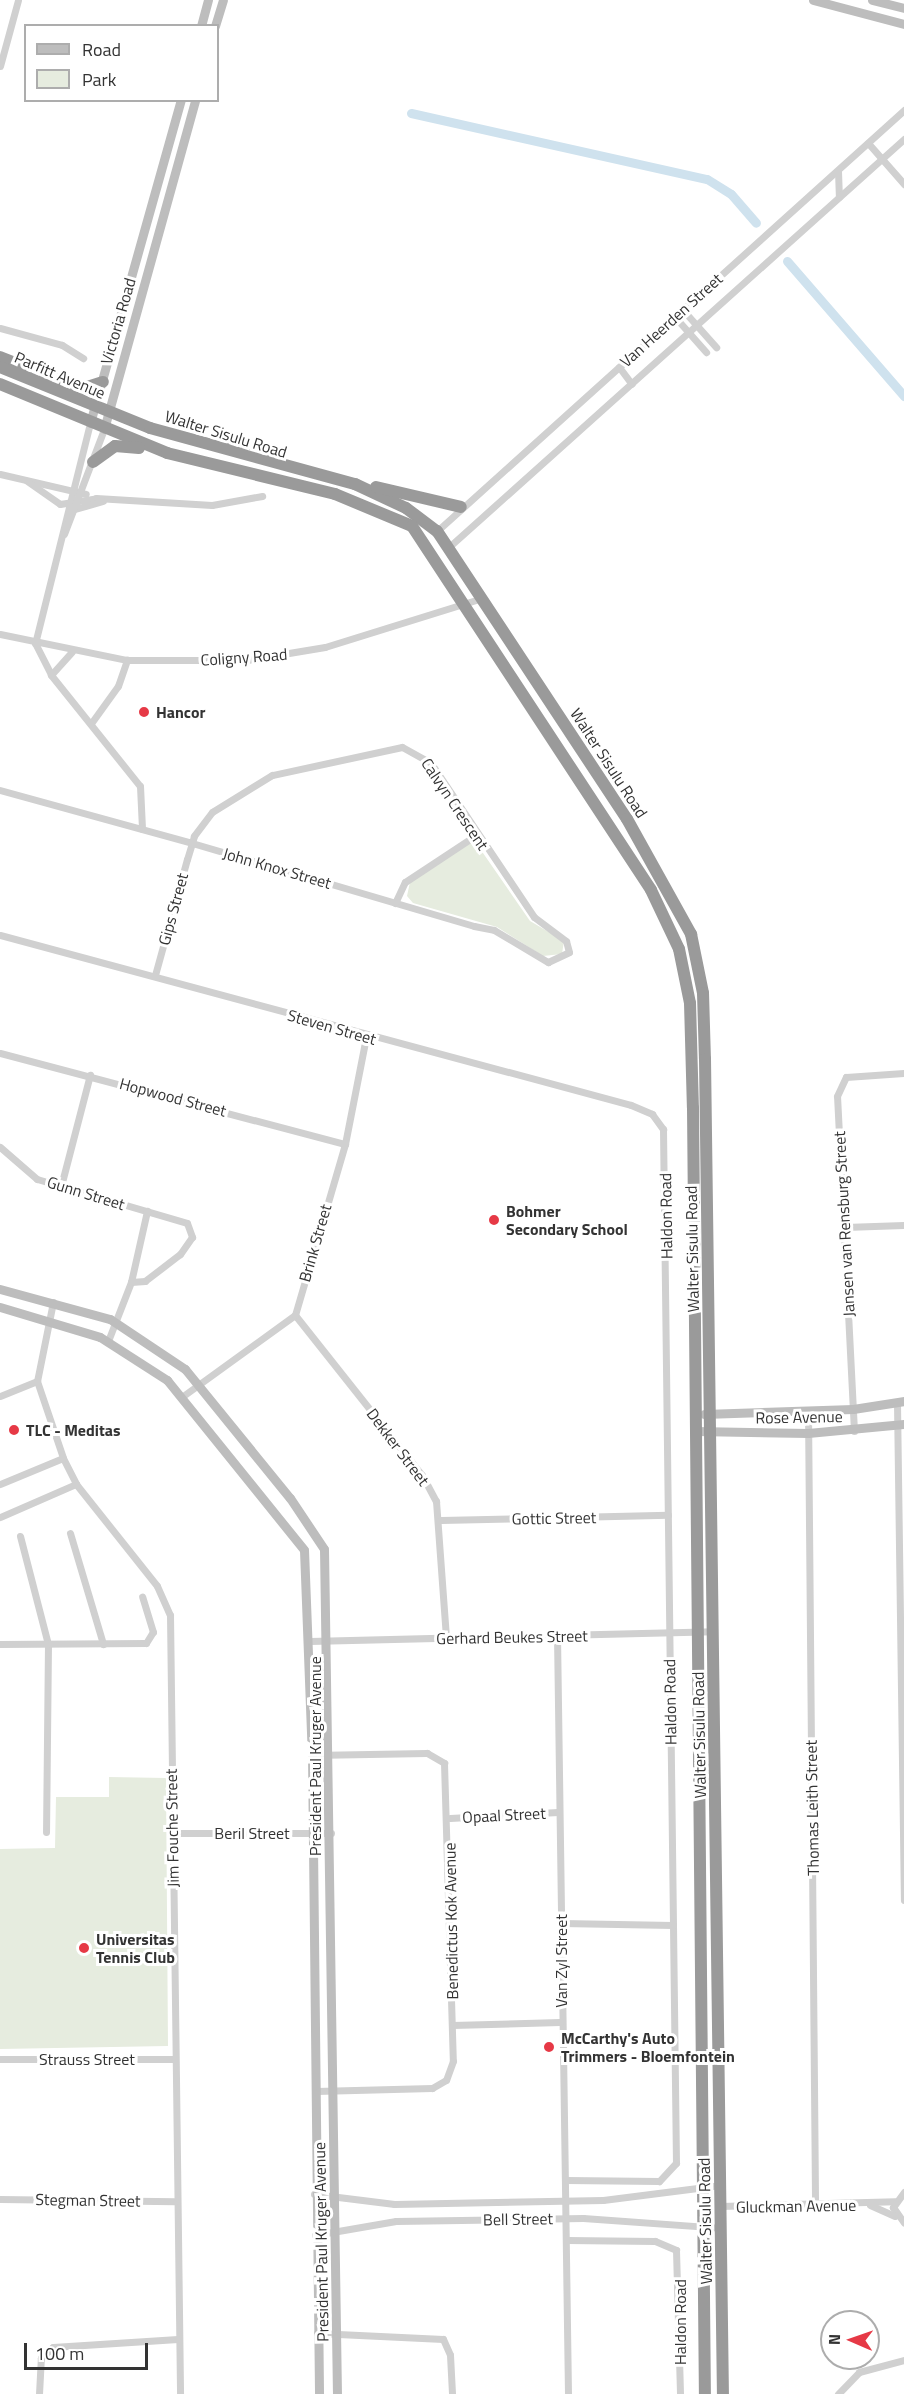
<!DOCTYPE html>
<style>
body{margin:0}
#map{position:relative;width:904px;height:2394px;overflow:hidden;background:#fff;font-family:"Titillium Web",sans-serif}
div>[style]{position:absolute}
.green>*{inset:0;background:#e6ecdf}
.canal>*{height:9px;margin:-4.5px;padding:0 4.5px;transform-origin:4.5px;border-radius:4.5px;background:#cfe2ee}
.street>*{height:7px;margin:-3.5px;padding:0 3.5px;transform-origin:3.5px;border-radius:3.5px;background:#d0d0d0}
.secondary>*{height:9px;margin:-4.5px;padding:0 4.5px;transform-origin:4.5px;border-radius:4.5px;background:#bdbdbd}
.highway>*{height:12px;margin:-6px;padding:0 6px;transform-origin:6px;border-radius:6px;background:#9a9a9a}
.dots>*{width:16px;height:16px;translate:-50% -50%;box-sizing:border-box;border:3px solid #fff;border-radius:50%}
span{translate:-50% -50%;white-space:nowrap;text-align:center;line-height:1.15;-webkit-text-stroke:6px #fff;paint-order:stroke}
.street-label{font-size:16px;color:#333}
.poi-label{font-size:16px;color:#333;font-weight:700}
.left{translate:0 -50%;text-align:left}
.legend{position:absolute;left:24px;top:24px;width:195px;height:78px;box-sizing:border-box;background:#fff;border:2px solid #adadad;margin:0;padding:8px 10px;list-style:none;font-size:18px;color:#333}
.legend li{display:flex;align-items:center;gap:12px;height:30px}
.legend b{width:30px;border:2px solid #adadad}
.north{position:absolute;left:820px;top:2310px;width:60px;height:60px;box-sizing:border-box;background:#fff;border:2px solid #adadad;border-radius:50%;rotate:272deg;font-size:16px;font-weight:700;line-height:24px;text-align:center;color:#333}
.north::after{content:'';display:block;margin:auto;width:21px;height:27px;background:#e63946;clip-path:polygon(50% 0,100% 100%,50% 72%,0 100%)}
.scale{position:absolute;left:24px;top:2343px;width:124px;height:27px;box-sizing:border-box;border:3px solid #333;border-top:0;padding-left:8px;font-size:18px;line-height:21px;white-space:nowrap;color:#333;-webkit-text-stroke:4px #fff;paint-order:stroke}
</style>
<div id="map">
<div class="green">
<div style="clip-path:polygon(474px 840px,530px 921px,564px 941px,562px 954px,543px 956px,497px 927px,413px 903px,407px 896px,410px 882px)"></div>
<div style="clip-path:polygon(109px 1777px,166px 1778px,168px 2046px,0 2049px,0 1849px,55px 1848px,56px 1797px,109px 1797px)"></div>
</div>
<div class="canal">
<div style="left:411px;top:113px;width:303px;rotate:12.6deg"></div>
<div style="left:707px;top:179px;width:28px;rotate:32deg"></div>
<div style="left:731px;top:194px;width:38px;rotate:49deg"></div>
<div style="left:787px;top:261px;width:179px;rotate:49.1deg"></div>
</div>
<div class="street">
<div style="left:0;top:66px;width:68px;rotate:-74.7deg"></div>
<div style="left:868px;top:143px;width:55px;rotate:48.7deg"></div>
<div style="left:838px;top:171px;width:26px;rotate:88deg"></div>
<div style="left:683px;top:310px;width:50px;rotate:48.3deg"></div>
<div style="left:675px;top:317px;width:47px;rotate:48.5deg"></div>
<div style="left:0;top:328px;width:64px;rotate:15.3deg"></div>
<div style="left:62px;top:345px;width:25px;rotate:32deg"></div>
<div style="left:619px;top:367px;width:21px;rotate:53deg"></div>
<div style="left:90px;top:423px;width:227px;rotate:104deg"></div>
<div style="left:35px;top:643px;width:36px;rotate:63deg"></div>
<div style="left:51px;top:675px;width:142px;rotate:51.3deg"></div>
<div style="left:140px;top:786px;width:43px;rotate:87.3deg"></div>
<div style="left:0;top:474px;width:88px;rotate:13.1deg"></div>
<div style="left:27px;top:481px;width:40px;rotate:34.9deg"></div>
<div style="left:60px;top:504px;width:36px;rotate:-9deg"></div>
<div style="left:96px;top:498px;width:116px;rotate:3.5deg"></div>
<div style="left:212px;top:505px;width:51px;rotate:-10.2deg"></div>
<div style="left:75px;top:509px;width:29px;rotate:-16deg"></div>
<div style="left:437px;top:531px;width:629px;rotate:-42.03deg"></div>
<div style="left:64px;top:534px;width:112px;rotate:-69.1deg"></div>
<div style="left:450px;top:546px;width:610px;rotate:-41.88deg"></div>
<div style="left:0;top:634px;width:130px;rotate:11.6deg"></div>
<div style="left:127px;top:660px;width:120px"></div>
<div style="left:247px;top:660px;width:79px;rotate:-9.5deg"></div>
<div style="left:325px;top:647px;width:164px;rotate:-17.3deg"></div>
<div style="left:51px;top:675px;width:31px;rotate:-48deg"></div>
<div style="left:92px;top:722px;width:44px;rotate:-54.2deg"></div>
<div style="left:118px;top:686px;width:28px;rotate:-71deg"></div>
<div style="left:0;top:790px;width:199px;rotate:15.4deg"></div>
<div style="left:192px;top:843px;width:294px;rotate:16.4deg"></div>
<div style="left:474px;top:926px;width:20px;rotate:11deg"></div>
<div style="left:494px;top:930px;width:63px;rotate:30.7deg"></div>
<div style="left:548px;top:962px;width:23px;rotate:-25deg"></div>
<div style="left:569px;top:952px;width:11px;rotate:-105deg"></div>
<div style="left:566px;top:941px;width:40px;rotate:-143deg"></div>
<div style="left:534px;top:917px;width:185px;rotate:-123.8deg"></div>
<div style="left:431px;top:763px;width:33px;rotate:-151deg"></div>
<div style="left:402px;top:747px;width:133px;rotate:167.8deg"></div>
<div style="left:272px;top:775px;width:70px;rotate:148.3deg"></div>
<div style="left:212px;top:812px;width:30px;rotate:127deg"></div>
<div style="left:194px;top:836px;width:7px;rotate:106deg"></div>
<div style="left:192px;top:843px;width:17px;rotate:107deg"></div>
<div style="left:187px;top:859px;width:120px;rotate:105.4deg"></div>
<div style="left:395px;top:903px;width:23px;rotate:-65deg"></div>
<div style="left:405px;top:882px;width:85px;rotate:-33.5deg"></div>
<div style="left:0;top:935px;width:653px;rotate:15.08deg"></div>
<div style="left:631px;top:1105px;width:23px;rotate:23deg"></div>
<div style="left:652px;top:1114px;width:19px;rotate:54deg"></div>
<div style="left:663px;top:1129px;width:1034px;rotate:89.28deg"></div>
<div style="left:676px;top:2163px;width:25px;rotate:133deg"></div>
<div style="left:659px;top:2181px;width:93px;rotate:-179.4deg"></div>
<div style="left:0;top:1053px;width:357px;rotate:14.8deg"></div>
<div style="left:0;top:1147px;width:49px;rotate:40.9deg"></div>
<div style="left:37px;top:1179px;width:156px;rotate:16.3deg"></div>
<div style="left:187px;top:1223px;width:15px;rotate:70deg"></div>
<div style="left:192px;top:1237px;width:21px;rotate:125deg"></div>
<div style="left:180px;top:1254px;width:44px;rotate:142.4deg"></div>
<div style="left:145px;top:1281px;width:14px;rotate:176deg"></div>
<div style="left:61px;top:1186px;width:115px;rotate:-75.4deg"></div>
<div style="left:845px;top:1227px;width:59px;rotate:-1.9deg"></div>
<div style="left:53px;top:1302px;width:81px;rotate:101.4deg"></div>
<div style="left:37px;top:1381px;width:81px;rotate:71.3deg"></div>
<div style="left:63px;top:1458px;width:29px;rotate:63deg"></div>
<div style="left:76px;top:1484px;width:130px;rotate:51.5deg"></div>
<div style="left:157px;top:1586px;width:32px;rotate:66deg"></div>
<div style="left:170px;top:1615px;width:779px;rotate:89.26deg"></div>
<div style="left:295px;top:1315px;width:204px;rotate:51.6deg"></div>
<div style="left:422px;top:1475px;width:30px;rotate:62deg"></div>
<div style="left:436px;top:1501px;width:137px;rotate:85.8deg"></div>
<div style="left:108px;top:1341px;width:63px;rotate:-68.7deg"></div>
<div style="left:131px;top:1282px;width:73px;rotate:-77.3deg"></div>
<div style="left:0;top:1396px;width:40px;rotate:-22deg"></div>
<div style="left:183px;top:1396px;width:138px;rotate:-35.9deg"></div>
<div style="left:295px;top:1315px;width:178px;rotate:-73.7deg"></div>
<div style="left:345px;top:1144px;width:109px;rotate:-78.9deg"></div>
<div style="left:897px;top:1403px;width:497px;rotate:89.2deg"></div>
<div style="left:808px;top:1411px;width:794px;rotate:89.49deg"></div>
<div style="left:854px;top:1431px;width:335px;rotate:-92.9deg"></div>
<div style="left:837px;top:1096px;width:21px;rotate:-65deg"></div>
<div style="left:846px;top:1077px;width:58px;rotate:-3.9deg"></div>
<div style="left:0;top:1484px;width:68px;rotate:-22.4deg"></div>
<div style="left:0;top:1517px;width:83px;rotate:-23.5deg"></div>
<div style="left:441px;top:1520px;width:227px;rotate:-1.3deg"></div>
<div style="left:70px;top:1533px;width:116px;rotate:73.4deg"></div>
<div style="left:20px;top:1536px;width:112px;rotate:75.5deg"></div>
<div style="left:48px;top:1644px;width:188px;rotate:90.6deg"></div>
<div style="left:557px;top:1635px;width:759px;rotate:89.17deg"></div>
<div style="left:310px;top:1641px;width:404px;rotate:-1.4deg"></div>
<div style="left:0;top:1644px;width:146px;rotate:-0.4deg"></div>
<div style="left:146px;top:1643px;width:13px;rotate:-58deg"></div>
<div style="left:153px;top:1632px;width:37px;rotate:-107deg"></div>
<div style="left:312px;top:1755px;width:115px;rotate:-1deg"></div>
<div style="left:427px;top:1753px;width:20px;rotate:30deg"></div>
<div style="left:444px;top:1763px;width:298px;rotate:88.3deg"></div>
<div style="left:453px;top:2061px;width:20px;rotate:110deg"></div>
<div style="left:446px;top:2080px;width:16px;rotate:150deg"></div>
<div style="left:432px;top:2088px;width:116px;rotate:178.5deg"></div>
<div style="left:450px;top:1818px;width:108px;rotate:-3.2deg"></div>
<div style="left:173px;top:1833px;width:158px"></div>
<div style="left:561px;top:1923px;width:112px;rotate:1deg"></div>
<div style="left:452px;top:2025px;width:108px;rotate:-1.6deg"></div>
<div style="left:0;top:2059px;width:175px"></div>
<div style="left:904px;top:2192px;width:19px;rotate:126deg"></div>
<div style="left:893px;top:2207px;width:19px;rotate:55deg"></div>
<div style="left:314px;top:2194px;width:81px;rotate:7.1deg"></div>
<div style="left:394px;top:2204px;width:209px;rotate:-1.1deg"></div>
<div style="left:603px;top:2200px;width:119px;rotate:-7.2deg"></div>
<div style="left:0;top:2199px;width:175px;rotate:0.7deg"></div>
<div style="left:870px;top:2205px;width:27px;rotate:24deg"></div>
<div style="left:721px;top:2206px;width:174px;rotate:-1.6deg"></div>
<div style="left:315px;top:2235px;width:82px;rotate:-9.8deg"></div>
<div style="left:396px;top:2221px;width:187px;rotate:-0.9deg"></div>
<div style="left:583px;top:2218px;width:138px;rotate:4.1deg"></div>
<div style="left:567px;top:2240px;width:88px;rotate:0.7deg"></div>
<div style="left:655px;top:2241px;width:23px;rotate:23deg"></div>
<div style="left:676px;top:2250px;width:144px;rotate:88.4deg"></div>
<div style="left:317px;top:2333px;width:126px;rotate:2.7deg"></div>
<div style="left:443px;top:2339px;width:17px;rotate:66deg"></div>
<div style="left:450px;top:2355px;width:39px;rotate:87deg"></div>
<div style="left:39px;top:2394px;width:36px;rotate:-87deg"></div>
<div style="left:41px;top:2358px;width:16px;rotate:-43deg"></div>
<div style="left:53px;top:2347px;width:125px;rotate:-3.7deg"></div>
<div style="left:838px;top:2394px;width:30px;rotate:-46deg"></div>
<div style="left:859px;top:2372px;width:47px;rotate:-14.9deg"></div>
</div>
<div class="secondary">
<div style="left:813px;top:0;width:94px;rotate:14.8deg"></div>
<div style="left:872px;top:0;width:33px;rotate:14deg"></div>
<div style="left:201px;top:26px;width:27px;rotate:-75deg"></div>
<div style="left:215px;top:26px;width:27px;rotate:-73deg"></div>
<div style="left:90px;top:423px;width:336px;rotate:-74.3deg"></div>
<div style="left:104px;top:429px;width:341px;rotate:-74.5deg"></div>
<div style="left:0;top:1289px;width:114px;rotate:15.3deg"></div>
<div style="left:110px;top:1319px;width:90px;rotate:33.7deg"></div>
<div style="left:185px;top:1369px;width:166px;rotate:50.9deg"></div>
<div style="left:290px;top:1498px;width:61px;rotate:56.3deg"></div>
<div style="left:324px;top:1549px;width:845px;rotate:89.12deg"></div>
<div style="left:0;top:1307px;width:104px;rotate:16.7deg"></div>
<div style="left:100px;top:1337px;width:80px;rotate:32.7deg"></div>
<div style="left:167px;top:1380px;width:218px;rotate:51.1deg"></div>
<div style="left:304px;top:1550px;width:205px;rotate:87.8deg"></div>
<div style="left:312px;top:1755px;width:639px;rotate:89.37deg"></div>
<div style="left:704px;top:1414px;width:149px;rotate:-1.9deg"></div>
<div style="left:853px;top:1409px;width:52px;rotate:-8.9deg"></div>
<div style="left:695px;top:1431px;width:113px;rotate:1deg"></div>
<div style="left:808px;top:1433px;width:96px;rotate:-5.4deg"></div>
</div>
<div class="highway">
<div style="left:0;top:357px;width:87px;rotate:21.6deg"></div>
<div style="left:81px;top:389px;width:23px;rotate:-18deg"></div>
<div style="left:0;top:367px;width:162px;rotate:22.1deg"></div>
<div style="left:150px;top:428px;width:213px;rotate:15.3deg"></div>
<div style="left:355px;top:484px;width:56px;rotate:25.2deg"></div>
<div style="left:406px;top:508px;width:39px;rotate:37deg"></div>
<div style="left:437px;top:531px;width:345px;rotate:56.6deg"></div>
<div style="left:627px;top:819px;width:132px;rotate:60.9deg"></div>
<div style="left:691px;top:934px;width:60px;rotate:78.5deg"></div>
<div style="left:703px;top:993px;width:66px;rotate:88.3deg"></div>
<div style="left:705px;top:1059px;width:1335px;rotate:89.23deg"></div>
<div style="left:0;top:384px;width:181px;rotate:22.4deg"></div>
<div style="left:167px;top:453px;width:173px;rotate:13.7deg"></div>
<div style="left:335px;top:494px;width:83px;rotate:22.6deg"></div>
<div style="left:412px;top:526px;width:435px;rotate:56.7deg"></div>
<div style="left:651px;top:890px;width:65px;rotate:64.6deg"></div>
<div style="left:679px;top:949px;width:55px;rotate:78.5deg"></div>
<div style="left:690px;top:1003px;width:105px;rotate:88.4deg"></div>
<div style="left:693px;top:1108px;width:1286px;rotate:89.47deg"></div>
<div style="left:93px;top:462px;width:27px;rotate:-36deg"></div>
<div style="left:115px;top:446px;width:24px;rotate:5deg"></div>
<div style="left:376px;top:487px;width:87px;rotate:13.2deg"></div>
</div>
<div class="dots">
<div style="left:144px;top:712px;background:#e63946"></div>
<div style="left:494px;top:1220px;background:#e63946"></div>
<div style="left:14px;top:1430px;background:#e63946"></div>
<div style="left:84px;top:1948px;background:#e63946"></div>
<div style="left:549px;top:2047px;background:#e63946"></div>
</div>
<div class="street-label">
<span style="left:671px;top:320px;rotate:-42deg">Van Heerden Street</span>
<span style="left:118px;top:321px;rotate:-74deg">Victoria Road</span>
<span style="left:60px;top:375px;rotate:23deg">Parfitt Avenue</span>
<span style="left:226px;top:434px;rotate:17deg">Walter Sisulu Road</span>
<span style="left:244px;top:657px;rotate:-4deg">Coligny Road</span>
<span style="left:609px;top:763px;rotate:57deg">Walter Sisulu Road</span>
<span style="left:455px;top:804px;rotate:56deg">Calvyn Crescent</span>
<span style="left:277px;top:868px;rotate:16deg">John Knox Street</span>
<span style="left:173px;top:909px;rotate:-75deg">Gips Street</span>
<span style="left:332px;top:1027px;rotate:16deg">Steven Street</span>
<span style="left:173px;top:1097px;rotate:15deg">Hopwood Street</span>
<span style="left:86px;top:1193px;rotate:17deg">Gunn Street</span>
<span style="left:666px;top:1216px;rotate:-91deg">Haldon Road</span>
<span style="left:844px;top:1224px;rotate:-93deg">Jansen van Rensburg Street</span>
<span style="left:315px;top:1243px;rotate:-74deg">Brink Street</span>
<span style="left:692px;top:1249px;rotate:-91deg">Walter Sisulu Road</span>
<span style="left:799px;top:1417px;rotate:-1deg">Rose Avenue</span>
<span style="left:398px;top:1447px;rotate:53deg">Dekker Street</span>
<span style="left:554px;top:1518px;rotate:-1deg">Gottic Street</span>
<span style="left:512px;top:1637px;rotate:-1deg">Gerhard Beukes Street</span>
<span style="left:670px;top:1702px;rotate:-91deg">Haldon Road</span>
<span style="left:699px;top:1735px;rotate:-91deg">Walter Sisulu Road</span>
<span style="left:315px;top:1756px;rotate:-90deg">President Paul Kruger Avenue</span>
<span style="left:812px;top:1808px;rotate:-91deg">Thomas Leith Street</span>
<span style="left:504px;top:1815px;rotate:-3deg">Opaal Street</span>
<span style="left:172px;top:1828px;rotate:-91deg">Jim Fouche Street</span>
<span style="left:252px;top:1833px">Beril Street</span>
<span style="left:451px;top:1921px;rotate:-91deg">Benedictus Kok Avenue</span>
<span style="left:561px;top:1961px;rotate:-90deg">Van Zyl Street</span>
<span style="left:87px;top:2059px">Strauss Street</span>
<span style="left:88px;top:2200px;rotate:1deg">Stegman Street</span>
<span style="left:796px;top:2206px;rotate:-1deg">Gluckman Avenue</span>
<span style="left:518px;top:2219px;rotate:-1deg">Bell Street</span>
<span style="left:705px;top:2221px;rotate:-91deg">Walter Sisulu Road</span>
<span style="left:321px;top:2242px;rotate:-91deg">President Paul Kruger Avenue</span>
<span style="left:680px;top:2322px;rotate:-90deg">Haldon Road</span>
</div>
<div class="poi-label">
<span class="left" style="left:156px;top:712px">Hancor</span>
<span class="left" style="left:506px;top:1220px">Bohmer<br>Secondary School</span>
<span class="left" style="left:26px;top:1430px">TLC - Meditas</span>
<span class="left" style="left:96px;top:1948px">Universitas<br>Tennis Club</span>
<span class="left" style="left:561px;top:2047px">McCarthy's Auto<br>Trimmers - Bloemfontein</span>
</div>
<ul class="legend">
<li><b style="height:8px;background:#bdbdbd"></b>Road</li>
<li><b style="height:16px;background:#e6ecdf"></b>Park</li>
</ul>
<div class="north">N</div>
<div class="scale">100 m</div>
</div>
